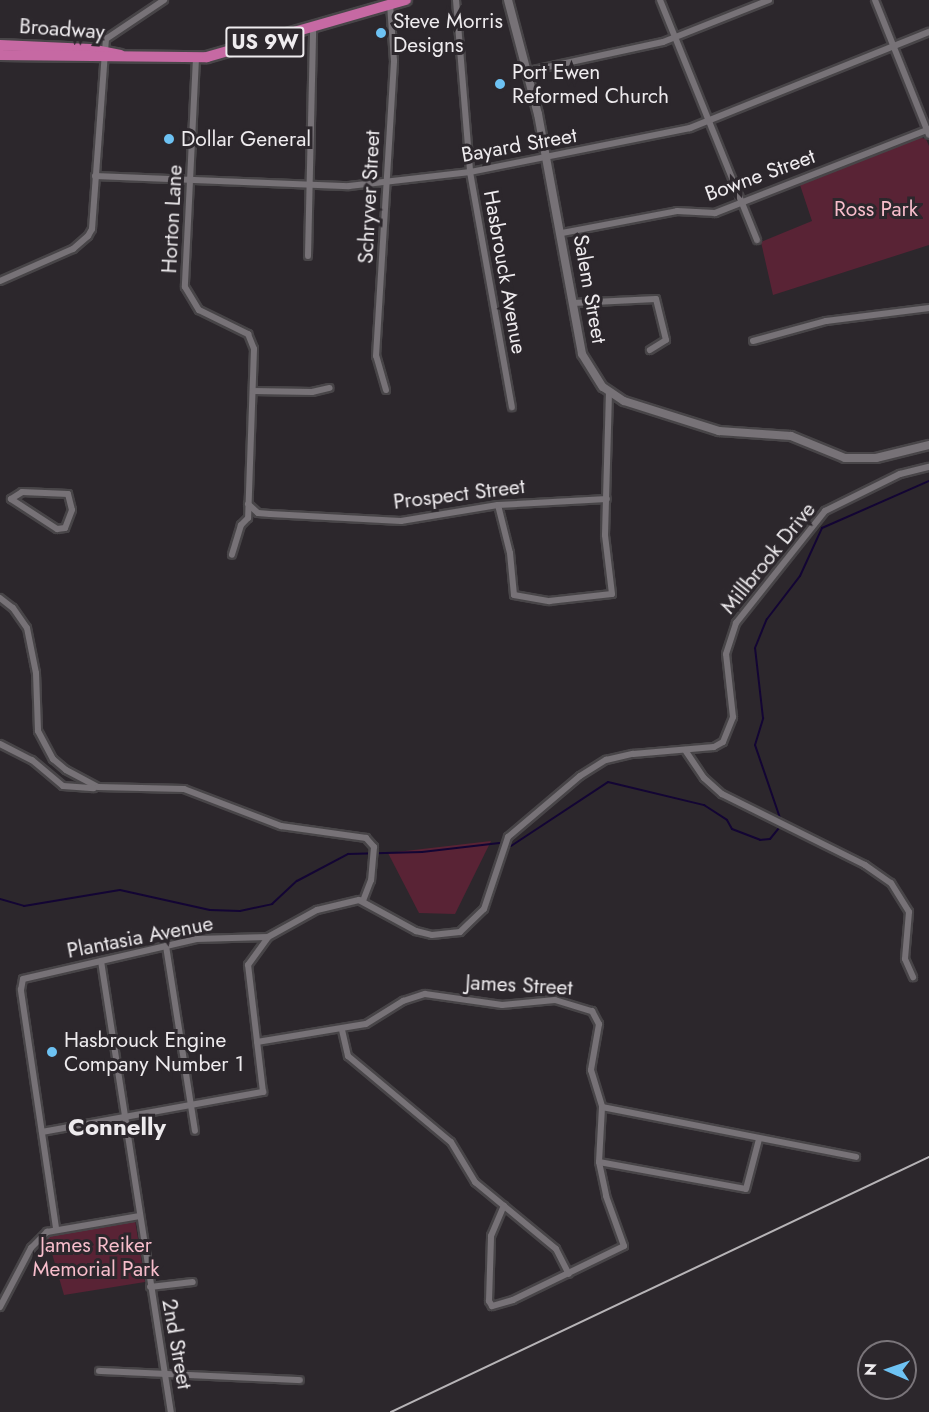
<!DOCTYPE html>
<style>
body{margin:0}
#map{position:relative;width:929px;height:1412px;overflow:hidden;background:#2c272c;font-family:Jost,sans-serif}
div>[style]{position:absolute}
.green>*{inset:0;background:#592335}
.stream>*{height:2px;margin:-1px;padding:0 1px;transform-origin:1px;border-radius:1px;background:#130534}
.roads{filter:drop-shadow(2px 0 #484548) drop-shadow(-2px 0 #484548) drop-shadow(0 2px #484548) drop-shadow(0 -2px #484548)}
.minor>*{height:6px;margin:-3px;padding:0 3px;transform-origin:3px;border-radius:3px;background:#777277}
.tertiary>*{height:8px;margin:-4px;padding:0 4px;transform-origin:4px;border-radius:4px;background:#777277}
.trunk>*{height:10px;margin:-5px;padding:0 5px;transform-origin:5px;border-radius:5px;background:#c669a3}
.rail>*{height:2px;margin:-1px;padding:0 1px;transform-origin:1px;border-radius:1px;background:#b7b4b7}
.dots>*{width:16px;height:16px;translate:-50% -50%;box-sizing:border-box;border:3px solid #2c272c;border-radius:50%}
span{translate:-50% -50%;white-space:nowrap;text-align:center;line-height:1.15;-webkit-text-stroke:6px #2c272c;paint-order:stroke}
.shield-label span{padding:2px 4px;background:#2c272c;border:2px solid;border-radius:4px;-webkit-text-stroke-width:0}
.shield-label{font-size:20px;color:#eeebee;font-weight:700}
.poi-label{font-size:21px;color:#eeebee}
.left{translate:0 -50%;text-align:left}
.street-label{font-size:21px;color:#eeebee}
.park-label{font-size:21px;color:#f7bdcb}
.quarter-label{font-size:24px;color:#eeebee;font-weight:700}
.north{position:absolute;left:857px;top:1340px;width:60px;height:60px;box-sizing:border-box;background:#2c272c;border:2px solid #7a757a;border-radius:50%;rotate:272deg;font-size:16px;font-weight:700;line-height:24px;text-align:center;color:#eeebee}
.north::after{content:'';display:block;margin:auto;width:21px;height:27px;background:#6dc2f3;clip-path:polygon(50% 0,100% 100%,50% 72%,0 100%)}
</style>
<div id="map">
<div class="green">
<div style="clip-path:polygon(918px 137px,926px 139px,929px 146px,929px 245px,773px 295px,761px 242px,812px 221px,800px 185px)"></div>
<div style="clip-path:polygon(491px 841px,455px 914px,419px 913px,388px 853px)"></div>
<div style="clip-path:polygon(135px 1220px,145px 1282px,64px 1295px,47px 1236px,59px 1230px)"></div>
</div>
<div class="stream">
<div style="left:780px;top:818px;width:77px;rotate:-108.9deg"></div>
<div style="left:755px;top:745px;width:28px;rotate:-73deg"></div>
<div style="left:763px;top:718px;width:70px;rotate:-96.5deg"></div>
<div style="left:755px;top:648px;width:31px;rotate:-68deg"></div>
<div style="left:767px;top:619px;width:54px;rotate:-52.5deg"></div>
<div style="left:800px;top:576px;width:53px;rotate:-65.4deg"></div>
<div style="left:822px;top:528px;width:117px;rotate:-23.7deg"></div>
<div style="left:511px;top:846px;width:116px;rotate:-33.4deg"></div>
<div style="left:608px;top:782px;width:99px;rotate:13.5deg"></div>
<div style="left:704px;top:805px;width:27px;rotate:33deg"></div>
<div style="left:727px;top:820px;width:10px;rotate:61deg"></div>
<div style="left:732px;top:829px;width:30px;rotate:21deg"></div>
<div style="left:760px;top:840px;width:10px;rotate:-6deg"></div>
<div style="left:770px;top:839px;width:14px;rotate:-51deg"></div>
<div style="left:0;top:899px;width:25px;rotate:16deg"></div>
<div style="left:24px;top:906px;width:97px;rotate:-9.5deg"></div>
<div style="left:120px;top:890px;width:92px;rotate:12.5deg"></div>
<div style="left:210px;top:910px;width:30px;rotate:2deg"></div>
<div style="left:240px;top:911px;width:33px;rotate:-12deg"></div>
<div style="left:272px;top:904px;width:34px;rotate:-43deg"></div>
<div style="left:297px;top:881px;width:58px;rotate:-27.9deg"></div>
<div style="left:348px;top:854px;width:74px;rotate:-1.5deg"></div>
<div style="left:422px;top:852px;width:78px;rotate:-6.7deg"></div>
</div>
<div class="roads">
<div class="minor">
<div style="left:456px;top:0;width:173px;rotate:85.3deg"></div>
<div style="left:470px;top:172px;width:239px;rotate:79.9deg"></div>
<div style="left:660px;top:0;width:259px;rotate:68deg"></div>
<div style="left:875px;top:0;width:145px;rotate:68.2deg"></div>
<div style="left:196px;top:58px;width:229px;rotate:92.8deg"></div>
<div style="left:185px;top:287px;width:27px;rotate:59deg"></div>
<div style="left:199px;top:310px;width:55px;rotate:26.1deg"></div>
<div style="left:248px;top:334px;width:16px;rotate:68deg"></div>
<div style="left:254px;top:349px;width:169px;rotate:92deg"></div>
<div style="left:248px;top:518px;width:10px;rotate:135deg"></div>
<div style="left:241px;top:525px;width:31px;rotate:107deg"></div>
<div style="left:529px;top:71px;width:137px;rotate:-12.2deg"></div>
<div style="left:663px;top:42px;width:114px;rotate:-21.6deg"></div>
<div style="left:95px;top:176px;width:254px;rotate:2.3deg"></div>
<div style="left:349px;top:186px;width:122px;rotate:-6.6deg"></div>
<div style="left:470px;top:172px;width:224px;rotate:-11.3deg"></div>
<div style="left:690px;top:128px;width:258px;rotate:-21.9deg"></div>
<div style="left:562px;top:233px;width:117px;rotate:-10.8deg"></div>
<div style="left:677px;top:211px;width:38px;rotate:3deg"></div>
<div style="left:715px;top:213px;width:230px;rotate:-21.4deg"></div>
<div style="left:308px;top:256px;width:229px;rotate:-88.7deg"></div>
<div style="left:0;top:281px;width:80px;rotate:-23.7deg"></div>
<div style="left:73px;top:249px;width:20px;rotate:-41deg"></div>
<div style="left:88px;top:236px;width:8px;rotate:-60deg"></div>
<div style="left:92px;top:229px;width:191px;rotate:-85.8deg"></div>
<div style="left:106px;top:39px;width:70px;rotate:-33.9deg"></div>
<div style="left:573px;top:303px;width:83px;rotate:-2.8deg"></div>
<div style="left:656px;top:299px;width:42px;rotate:76.3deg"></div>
<div style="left:666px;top:340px;width:19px;rotate:148deg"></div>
<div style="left:753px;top:341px;width:76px;rotate:-15.3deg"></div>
<div style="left:826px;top:321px;width:104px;rotate:-7.2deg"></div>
<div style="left:386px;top:390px;width:35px;rotate:-106deg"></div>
<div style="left:376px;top:356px;width:296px;rotate:-86.5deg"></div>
<div style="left:394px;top:61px;width:57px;rotate:-94deg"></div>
<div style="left:253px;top:391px;width:59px;rotate:1deg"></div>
<div style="left:312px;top:392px;width:18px;rotate:-13deg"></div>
<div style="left:22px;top:492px;width:46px;rotate:2.5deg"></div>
<div style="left:68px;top:494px;width:16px;rotate:76deg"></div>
<div style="left:72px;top:510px;width:19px;rotate:111deg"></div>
<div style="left:65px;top:528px;width:8px;rotate:173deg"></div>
<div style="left:57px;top:529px;width:55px;rotate:-146.9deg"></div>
<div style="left:11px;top:499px;width:13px;rotate:-32deg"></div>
<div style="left:248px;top:504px;width:13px;rotate:42deg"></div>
<div style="left:258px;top:513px;width:12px;rotate:5deg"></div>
<div style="left:270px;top:514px;width:131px;rotate:3.1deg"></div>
<div style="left:401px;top:521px;width:98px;rotate:-9.4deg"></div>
<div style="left:498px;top:505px;width:109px;rotate:-3.2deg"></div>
<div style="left:498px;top:505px;width:49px;rotate:76deg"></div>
<div style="left:510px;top:553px;width:42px;rotate:84.6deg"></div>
<div style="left:514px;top:595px;width:36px;rotate:10deg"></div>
<div style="left:549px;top:601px;width:63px;rotate:-6.3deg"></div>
<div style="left:612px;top:594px;width:59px;rotate:-96.8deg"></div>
<div style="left:605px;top:535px;width:142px;rotate:-88.4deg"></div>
<div style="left:0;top:598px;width:16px;rotate:38deg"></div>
<div style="left:13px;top:608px;width:24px;rotate:55deg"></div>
<div style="left:27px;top:628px;width:46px;rotate:78.7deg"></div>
<div style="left:36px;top:673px;width:58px;rotate:88deg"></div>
<div style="left:38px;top:731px;width:32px;rotate:62deg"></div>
<div style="left:53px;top:759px;width:17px;rotate:40deg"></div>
<div style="left:66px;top:770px;width:36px;rotate:28deg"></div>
<div style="left:98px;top:787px;width:86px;rotate:1.3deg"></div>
<div style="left:184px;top:789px;width:104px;rotate:20.9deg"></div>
<div style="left:281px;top:826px;width:86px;rotate:8deg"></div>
<div style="left:366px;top:838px;width:12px;rotate:48deg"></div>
<div style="left:374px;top:847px;width:33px;rotate:95deg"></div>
<div style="left:371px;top:880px;width:22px;rotate:111deg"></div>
<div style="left:0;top:744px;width:36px;rotate:27deg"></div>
<div style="left:32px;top:760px;width:40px;rotate:40deg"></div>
<div style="left:63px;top:786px;width:31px;rotate:4deg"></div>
<div style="left:685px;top:750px;width:34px;rotate:56deg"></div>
<div style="left:704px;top:778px;width:24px;rotate:42deg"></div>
<div style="left:722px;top:794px;width:160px;rotate:26.4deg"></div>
<div style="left:865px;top:865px;width:32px;rotate:35deg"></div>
<div style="left:891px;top:883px;width:34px;rotate:58deg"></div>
<div style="left:909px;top:912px;width:47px;rotate:94.9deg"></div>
<div style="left:905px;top:959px;width:20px;rotate:66deg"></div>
<div style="left:166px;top:946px;width:187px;rotate:81.1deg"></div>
<div style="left:101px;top:961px;width:456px;rotate:81.2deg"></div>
<div style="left:342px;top:1030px;width:27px;rotate:77deg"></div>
<div style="left:348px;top:1056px;width:134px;rotate:39.9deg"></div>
<div style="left:451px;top:1142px;width:47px;rotate:59deg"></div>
<div style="left:475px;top:1182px;width:105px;rotate:39.6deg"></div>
<div style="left:556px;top:1249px;width:28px;rotate:63deg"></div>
<div style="left:257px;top:1042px;width:110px;rotate:-9.4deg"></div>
<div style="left:366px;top:1024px;width:44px;rotate:-31.9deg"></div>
<div style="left:403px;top:1001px;width:23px;rotate:-18deg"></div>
<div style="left:425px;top:994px;width:78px;rotate:8.1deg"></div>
<div style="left:502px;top:1005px;width:53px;rotate:-5.4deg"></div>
<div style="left:555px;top:1000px;width:39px;rotate:17deg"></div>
<div style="left:592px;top:1011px;width:15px;rotate:62deg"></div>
<div style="left:599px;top:1024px;width:47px;rotate:99.9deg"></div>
<div style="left:591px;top:1070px;width:39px;rotate:73deg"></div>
<div style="left:602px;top:1107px;width:55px;rotate:93.1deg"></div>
<div style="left:599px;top:1162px;width:35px;rotate:78deg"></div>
<div style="left:606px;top:1196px;width:53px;rotate:70.2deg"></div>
<div style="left:624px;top:1246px;width:123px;rotate:154.1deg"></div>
<div style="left:513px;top:1300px;width:22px;rotate:164deg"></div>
<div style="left:492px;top:1306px;width:6px;rotate:-121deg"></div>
<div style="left:489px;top:1301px;width:65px;rotate:-88.2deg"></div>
<div style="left:491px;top:1236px;width:33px;rotate:-67deg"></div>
<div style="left:602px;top:1107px;width:259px;rotate:11.1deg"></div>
<div style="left:42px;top:1132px;width:225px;rotate:-10.3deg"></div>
<div style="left:263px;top:1092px;width:128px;rotate:-96.7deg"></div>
<div style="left:248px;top:965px;width:34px;rotate:-54deg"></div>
<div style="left:599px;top:1162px;width:149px;rotate:10.4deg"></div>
<div style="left:746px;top:1189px;width:52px;rotate:-75.4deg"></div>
<div style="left:56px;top:1228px;width:241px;rotate:-98.4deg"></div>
<div style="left:21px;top:990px;width:11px;rotate:-80deg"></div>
<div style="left:23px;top:979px;width:178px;rotate:-13deg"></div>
<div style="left:196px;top:939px;width:72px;rotate:-1.6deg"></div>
<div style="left:268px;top:937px;width:56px;rotate:-28.9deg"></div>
<div style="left:317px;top:910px;width:43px;rotate:-13.4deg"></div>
<div style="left:359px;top:900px;width:65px;rotate:28.5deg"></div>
<div style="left:416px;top:931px;width:16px;rotate:14deg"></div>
<div style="left:432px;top:935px;width:28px;rotate:-6deg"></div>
<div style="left:460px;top:932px;width:33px;rotate:-44deg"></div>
<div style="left:484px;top:909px;width:76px;rotate:-71.6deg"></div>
<div style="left:508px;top:837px;width:94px;rotate:-40.3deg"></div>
<div style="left:580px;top:776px;width:31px;rotate:-32deg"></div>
<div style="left:606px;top:760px;width:28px;rotate:-13deg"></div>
<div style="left:633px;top:754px;width:81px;rotate:-4.9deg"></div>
<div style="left:714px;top:747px;width:10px;rotate:-29deg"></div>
<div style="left:723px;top:742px;width:27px;rotate:-68deg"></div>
<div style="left:733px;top:717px;width:63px;rotate:-96.3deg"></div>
<div style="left:726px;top:654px;width:33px;rotate:-72deg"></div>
<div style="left:736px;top:623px;width:143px;rotate:-51.5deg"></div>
<div style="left:825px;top:511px;width:84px;rotate:-26.3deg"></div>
<div style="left:900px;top:474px;width:30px;rotate:-14deg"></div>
<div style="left:150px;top:1287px;width:43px;rotate:-6.6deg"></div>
<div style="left:0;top:1307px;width:67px;rotate:-62.3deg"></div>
<div style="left:31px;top:1248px;width:23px;rotate:-45deg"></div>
<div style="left:47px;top:1232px;width:94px;rotate:-9.8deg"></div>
<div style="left:99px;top:1371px;width:201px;rotate:2.6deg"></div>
</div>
<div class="tertiary">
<div style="left:508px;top:0;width:118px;rotate:75.3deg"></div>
<div style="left:538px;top:114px;width:244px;rotate:79.6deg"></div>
<div style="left:582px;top:354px;width:39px;rotate:58deg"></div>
<div style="left:603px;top:387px;width:25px;rotate:34deg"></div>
<div style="left:624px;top:401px;width:100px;rotate:17.5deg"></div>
<div style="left:719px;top:431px;width:72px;rotate:4deg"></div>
<div style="left:791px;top:436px;width:58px;rotate:22.2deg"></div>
<div style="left:845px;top:458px;width:31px"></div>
<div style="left:876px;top:458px;width:55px;rotate:-13.8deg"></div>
</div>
<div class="trunk">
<div style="left:0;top:45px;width:90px;rotate:2.5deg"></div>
<div style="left:90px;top:49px;width:31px;rotate:11deg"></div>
<div style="left:0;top:55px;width:207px;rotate:0.6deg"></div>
<div style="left:207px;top:57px;width:207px;rotate:-16deg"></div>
</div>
</div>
<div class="rail">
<div style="left:391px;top:1412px;width:595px;rotate:-25.36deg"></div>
</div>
<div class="dots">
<div style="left:381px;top:33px;background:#6dc2f3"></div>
<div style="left:500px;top:84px;background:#6dc2f3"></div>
<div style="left:169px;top:139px;background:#6dc2f3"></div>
<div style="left:52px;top:1052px;background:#6dc2f3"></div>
</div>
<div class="shield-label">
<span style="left:265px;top:42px">US 9W</span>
</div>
<div class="poi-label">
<span class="left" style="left:393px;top:33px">Steve Morris<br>Designs</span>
<span class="left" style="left:512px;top:84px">Port Ewen<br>Reformed Church</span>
<span class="left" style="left:181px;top:139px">Dollar General</span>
<span class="left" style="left:64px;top:1052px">Hasbrouck Engine<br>Company Number 1</span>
</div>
<div class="street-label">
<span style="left:62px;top:29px;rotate:4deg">Broadway</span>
<span style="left:519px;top:145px;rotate:-10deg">Bayard Street</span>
<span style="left:760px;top:175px;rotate:-20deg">Bowne Street</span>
<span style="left:369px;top:197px;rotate:-87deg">Schryver Street</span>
<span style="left:172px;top:219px;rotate:-87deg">Horton Lane</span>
<span style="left:505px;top:272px;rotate:80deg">Hasbrouck Avenue</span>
<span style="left:590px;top:289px;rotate:80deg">Salem Street</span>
<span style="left:459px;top:494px;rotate:-7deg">Prospect Street</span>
<span style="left:768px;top:558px;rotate:-51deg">Millbrook Drive</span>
<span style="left:140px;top:937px;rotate:-11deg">Plantasia Avenue</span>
<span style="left:519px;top:985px;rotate:3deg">James Street</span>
<span style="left:177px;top:1344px;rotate:80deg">2nd Street</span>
</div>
<div class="park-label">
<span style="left:876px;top:209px">Ross Park</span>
<span style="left:96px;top:1257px">James Reiker<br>Memorial Park</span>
</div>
<div class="quarter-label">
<span style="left:117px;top:1127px">Connelly</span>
</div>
<div class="north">N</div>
</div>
